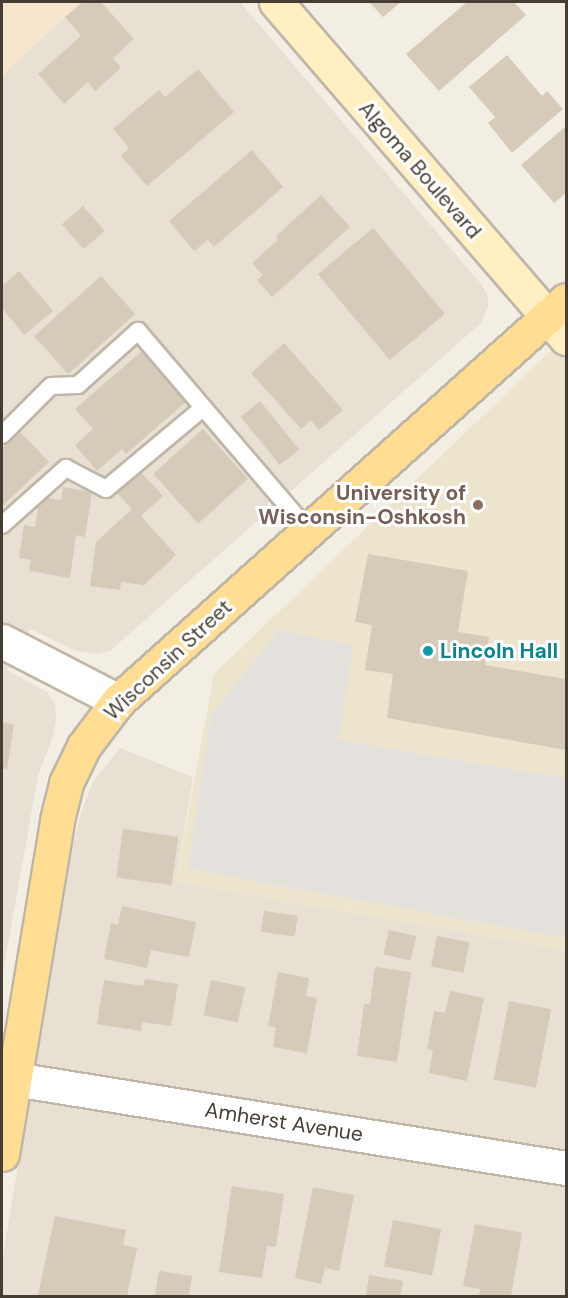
<!DOCTYPE html>
<style>
body{margin:0}
#map{position:relative;width:568px;height:1298px;overflow:hidden;background:#f3eee4;font-family:"DM Sans",sans-serif}
div>[style]{position:absolute}
.residential>*{inset:0;background:#e8e0d2}
.commercial>*{inset:0;background:#f7e5ce}
.education>*{inset:0;background:#ede4cd}
.parking>*{inset:0;background:#e4e1dd}
.building>*{inset:0;background:#d6cab9;transform-origin:0 0}
.roads{filter:drop-shadow(2px 0 #bfb6a7) drop-shadow(-2px 0 #bfb6a7) drop-shadow(0 2px #bfb6a7) drop-shadow(0 -2px #bfb6a7)}
.service>*{height:16px;margin:-8px;padding:0 8px;transform-origin:8px;border-radius:8px;background:#fff}
.minor>*{height:33px;margin:-16.5px;padding:0 16.5px;transform-origin:16.5px;border-radius:16.5px;background:#fff}
.tertiary>*{height:33px;margin:-16.5px;padding:0 16.5px;transform-origin:16.5px;border-radius:16.5px;background:#fff}
.secondary>*{height:33px;margin:-16.5px;padding:0 16.5px;transform-origin:16.5px;border-radius:16.5px;background:#ffefc3}
.primary>*{height:33px;margin:-16.5px;padding:0 16.5px;transform-origin:16.5px;border-radius:16.5px;background:#ffdd92}
.dots>*{width:16px;height:16px;translate:-50% -50%;box-sizing:border-box;border:3px solid #fff;border-radius:50%}
span{translate:-50% -50%;white-space:nowrap;text-align:center;line-height:1.15;-webkit-text-stroke:6px #fff;paint-order:stroke}
.street-label{font-size:21px;color:#463e34}
.education-label{font-size:21px;color:#785e54;font-weight:700}
.right{translate:-100% -50%;text-align:right}
.culture-label{font-size:21px;color:#0d838f;font-weight:700}
.left{translate:0 -50%;text-align:left}
.frame{position:absolute;inset:0;border:3px solid #463e34;pointer-events:none}
</style>
<div id="map">
<div class="residential">
<div style="clip-path:polygon(80px 2px,240px 2px,481px 284px,487px 294px,489px 305px,481px 323px,110px 651px,96px 654px,76px 651px,30px 629px,7px 670px,47px 692px,55px 704px,56px 719px,53px 736px,38px 776px,2px 978px,2px 76px)"></div>
<div style="clip-path:polygon(120px 748px,193px 777px,176px 882px,566px 950px,566px 1296px,2px 1296px,2px 1261px,70px 858px,81px 812px,93px 782px)"></div>
</div>
<div class="commercial">
<div style="clip-path:polygon(2px 2px,80px 2px,2px 76px)"></div>
</div>
<div class="education">
<div style="clip-path:polygon(566px 336px,566px 950px,176px 882px,214px 674px)"></div>
</div>
<div class="parking">
<div style="clip-path:polygon(279px 630px,353px 645px,339px 740px,566px 778px,566px 938px,188px 869px,211px 714px)"></div>
</div>
<div class="building">
<div style="clip-path:polygon(83px 2px,101px 2px,134px 39px,113px 58px,121px 68px,95px 91px,88px 82px,64px 104px,38px 74px,81px 36px,65px 17px)"></div>
<div style="clip-path:polygon(369px 2px,401px 2px,383px 17px)"></div>
<div style="clip-path:polygon(467px 2px,514px 2px,526px 15px,439px 91px,406px 54px)"></div>
<div style="clip-path:polygon(507px 55px,542px 96px,547px 91px,563px 109px,512px 153px,488px 123px,495px 117px,469px 87px)"></div>
<div style="clip-path:polygon(198px 69px,234px 112px,147px 186px,121px 156px,129px 148px,113px 129px,159px 90px,165px 97px)"></div>
<div style="clip-path:polygon(566px 126px,566px 193px,554px 203px,521px 165px)"></div>
<div style="clip-path:polygon(252px 150px,283px 187px,214px 247px,208px 240px,194px 251px,169px 221px)"></div>
<div style="clip-path:polygon(321px 195px,350px 227px,272px 297px,257px 280px,263px 275px,252px 263px,278px 240px,276px 236px)"></div>
<div style="left:83px;top:206px;width:33px;height:28px;rotate:49deg"></div>
<div style="left:373px;top:228px;width:112px;height:72px;rotate:50deg"></div>
<div style="clip-path:polygon(19px 271px,53px 311px,24px 335px,2px 308px,2px 286px)"></div>
<div style="left:101px;top:276px;width:51px;height:90px;rotate:48deg"></div>
<div style="clip-path:polygon(284px 343px,343px 410px,319px 430px,311px 420px,301px 429px,251px 373px)"></div>
<div style="clip-path:polygon(144px 349px,188px 400px,126px 454px,122px 449px,97px 471px,75px 445px,93px 429px,75px 409px)"></div>
<div style="left:260px;top:401px;width:62px;height:25px;rotate:51deg"></div>
<div style="left:203px;top:429px;width:67px;height:67px;rotate:48deg"></div>
<div style="clip-path:polygon(19px 431px,49px 462px,2px 506px,2px 448px)"></div>
<div style="clip-path:polygon(140px 471px,163px 496px,141px 516px,176px 555px,144px 585px,121px 582px,120px 590px,90px 586px,96px 542px,132px 509px,117px 493px)"></div>
<div style="clip-path:polygon(63px 487px,92px 492px,85px 537px,76px 535px,70px 578px,29px 571px,31px 560px,19px 558px,24px 525px,35px 527px,40px 497px,61px 500px)"></div>
<div style="clip-path:polygon(368px 554px,468px 571px,458px 632px,489px 637px,485px 665px,566px 679px,566px 750px,387px 718px,393px 674px,365px 670px,372px 625px,355px 622px)"></div>
<div style="clip-path:polygon(2px 722px,14px 725px,7px 769px,2px 768px)"></div>
<div style="left:123px;top:829px;width:56px;height:49px;rotate:8deg"></div>
<div style="clip-path:polygon(122px 906px,196px 922px,189px 957px,151px 950px,147px 968px,104px 959px,111px 923px,118px 925px)"></div>
<div style="left:264px;top:911px;width:34px;height:21px;rotate:8deg"></div>
<div style="left:389px;top:930px;width:28px;height:25px;rotate:13deg"></div>
<div style="left:437px;top:936px;width:33px;height:31px;rotate:11deg"></div>
<div style="clip-path:polygon(375px 967px,411px 972px,397px 1062px,357px 1056px,364px 1004px,370px 1004px)"></div>
<div style="clip-path:polygon(278px 972px,309px 978px,306px 996px,317px 998px,307px 1053px,273px 1047px,276px 1028px,268px 1026px)"></div>
<div style="clip-path:polygon(145px 979px,178px 984px,171px 1026px,142px 1022px,141px 1031px,97px 1024px,104px 980px,143px 986px)"></div>
<div style="left:211px;top:980px;width:35px;height:36px;rotate:12deg"></div>
<div style="clip-path:polygon(450px 991px,484px 998px,467px 1081px,429px 1073px,433px 1050px,427px 1049px,434px 1011px,445px 1013px)"></div>
<div style="left:509px;top:1001px;width:43px;height:80px;rotate:11deg"></div>
<div style="clip-path:polygon(232px 1186px,284px 1194px,276px 1247px,267px 1246px,262px 1278px,219px 1272px)"></div>
<div style="clip-path:polygon(313px 1187px,354px 1195px,339px 1271px,325px 1268px,321px 1284px,295px 1278px)"></div>
<div style="clip-path:polygon(55px 1216px,126px 1230px,123px 1245px,137px 1248px,127px 1296px,38px 1295px)"></div>
<div style="left:393px;top:1220px;width:49px;height:47px;rotate:11deg"></div>
<div style="clip-path:polygon(475px 1224px,522px 1233px,511px 1296px,479px 1296px,480px 1289px,463px 1286px)"></div>
<div style="clip-path:polygon(159px 1271px,192px 1276px,189px 1296px,155px 1296px)"></div>
<div style="clip-path:polygon(369px 1275px,403px 1281px,400px 1296px,366px 1296px)"></div>
</div>
<div class="roads">
<div class="service">
<div style="left:2px;top:435px;width:69px;rotate:-45deg"></div>
<div style="left:51px;top:386px;width:27px;rotate:-2deg"></div>
<div style="left:78px;top:385px;width:81px;rotate:-42deg"></div>
<div style="left:138px;top:331px;width:262px;rotate:49.5deg"></div>
<div style="left:2px;top:525px;width:86px;rotate:-41.7deg"></div>
<div style="left:66px;top:468px;width:45px;rotate:27.7deg"></div>
<div style="left:106px;top:489px;width:126px;rotate:-39.9deg"></div>
</div>
<div class="minor">
<div style="left:2px;top:1077px;width:571px;rotate:9.17deg"></div>
</div>
<div class="tertiary">
<div style="left:2px;top:641px;width:131px;rotate:27.3deg"></div>
</div>
<div class="secondary">
<div style="left:276px;top:2px;width:444px;rotate:49.2deg"></div>
</div>
<div class="primary">
<div style="left:2px;top:1154px;width:338px;rotate:-80.6deg"></div>
<div style="left:57px;top:820px;width:38px;rotate:-76deg"></div>
<div style="left:66px;top:783px;width:41px;rotate:-64.1deg"></div>
<div style="left:84px;top:746px;width:56px;rotate:-52.9deg"></div>
<div style="left:118px;top:701px;width:601px;rotate:-41.83deg"></div>
</div>
</div>
<div class="dots">
<div style="left:478px;top:505px;background:#8d6e63"></div>
<div style="left:428px;top:651px;background:#0f9aa8"></div>
</div>
<div class="street-label">
<span style="left:420px;top:170px;rotate:49deg">Algoma Boulevard</span>
<span style="left:168px;top:660px;rotate:-43deg">Wisconsin Street</span>
<span style="left:284px;top:1122px;rotate:9deg">Amherst Avenue</span>
</div>
<div class="education-label">
<span class="right" style="left:466px;top:505px">University of<br>Wisconsin-Oshkosh</span>
</div>
<div class="culture-label">
<span class="left" style="left:440px;top:651px">Lincoln Hall</span>
</div>
<div class="frame"></div>
</div>
